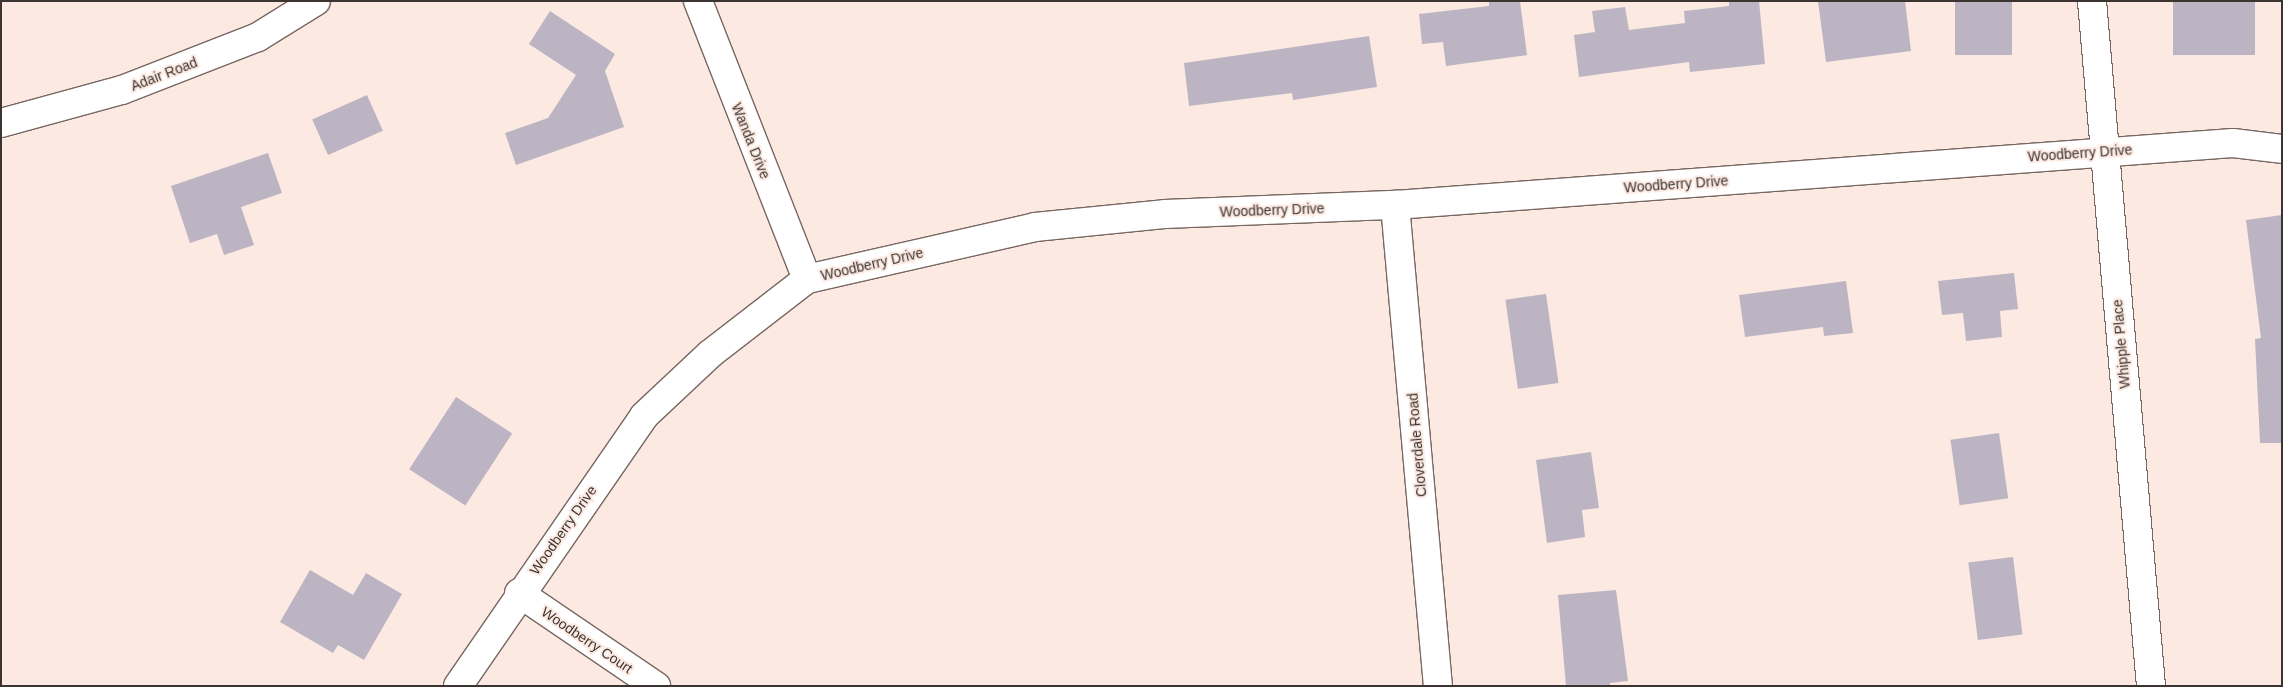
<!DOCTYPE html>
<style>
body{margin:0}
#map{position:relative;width:2283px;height:687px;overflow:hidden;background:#fceae2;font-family:Helvetica,sans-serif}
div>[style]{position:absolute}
.building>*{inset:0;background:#bcb4c3;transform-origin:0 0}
.roads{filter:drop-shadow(1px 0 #776761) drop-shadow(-1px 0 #776761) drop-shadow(0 1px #776761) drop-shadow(0 -1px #776761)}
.minor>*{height:28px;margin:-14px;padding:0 14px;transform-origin:14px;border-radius:14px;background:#fff}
span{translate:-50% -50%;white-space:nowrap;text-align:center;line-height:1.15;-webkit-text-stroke:4px #fceae2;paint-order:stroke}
.street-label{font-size:14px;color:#3b3431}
.frame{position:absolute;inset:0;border:2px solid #3b3431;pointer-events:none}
</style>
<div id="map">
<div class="building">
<div style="clip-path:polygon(1489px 1px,1520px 1px,1527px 55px,1446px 66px,1443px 42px,1422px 44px,1419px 14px,1489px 6px)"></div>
<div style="clip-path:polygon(1729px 1px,1759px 1px,1765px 64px,1690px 72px,1689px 62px,1579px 77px,1574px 35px,1595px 32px,1592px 11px,1625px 7px,1629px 30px,1685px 23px,1684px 11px,1729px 6px)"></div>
<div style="clip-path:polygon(1818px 1px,1905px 1px,1911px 51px,1826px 62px)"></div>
<div style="left:1955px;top:1px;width:57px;height:54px"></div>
<div style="left:2173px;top:1px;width:82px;height:54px"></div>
<div style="clip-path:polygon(550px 11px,615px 54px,605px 71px,624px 127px,516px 165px,505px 133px,548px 118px,576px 75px,529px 44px)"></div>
<div style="clip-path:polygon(1369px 36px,1377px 87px,1293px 100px,1292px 93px,1189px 106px,1184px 63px)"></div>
<div style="left:367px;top:95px;width:39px;height:60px;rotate:66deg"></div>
<div style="clip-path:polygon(268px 153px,282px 193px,241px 207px,254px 245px,224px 255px,217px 234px,190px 243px,171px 186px)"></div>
<div style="clip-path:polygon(2282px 215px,2282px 443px,2260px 443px,2255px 339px,2261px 338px,2246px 220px)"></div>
<div style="clip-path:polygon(2014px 273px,2018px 309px,2000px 311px,2002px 337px,1966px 341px,1963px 313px,1942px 315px,1938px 281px)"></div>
<div style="clip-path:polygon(1846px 281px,1853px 333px,1824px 336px,1823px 327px,1745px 337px,1739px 295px)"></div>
<div style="left:1546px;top:294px;width:90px;height:41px;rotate:82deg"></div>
<div style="left:456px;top:397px;width:67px;height:86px;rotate:33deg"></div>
<div style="left:1999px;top:433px;width:66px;height:49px;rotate:82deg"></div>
<div style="clip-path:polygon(1591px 452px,1599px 508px,1582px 510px,1585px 537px,1547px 543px,1536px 460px)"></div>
<div style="left:2013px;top:557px;width:78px;height:45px;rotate:83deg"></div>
<div style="clip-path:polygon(310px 570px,353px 595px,366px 573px,402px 594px,364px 660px,338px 645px,333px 653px,280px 622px)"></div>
<div style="clip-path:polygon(1616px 590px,1628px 681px,1610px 683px,1610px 686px,1566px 686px,1558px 595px)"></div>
</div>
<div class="roads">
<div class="minor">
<div style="left:698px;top:1px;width:299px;rotate:68.6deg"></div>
<div style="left:2092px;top:1px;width:688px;rotate:85.08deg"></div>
<div style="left:1px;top:123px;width:125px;rotate:-15.3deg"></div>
<div style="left:122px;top:90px;width:146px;rotate:-21.3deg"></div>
<div style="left:258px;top:37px;width:68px;rotate:-31.8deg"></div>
<div style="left:1395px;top:205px;width:483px;rotate:84.9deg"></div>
<div style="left:519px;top:593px;width:166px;rotate:34.2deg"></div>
<div style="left:458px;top:686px;width:328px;rotate:-55.4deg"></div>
<div style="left:644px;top:416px;width:91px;rotate:-43.2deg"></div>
<div style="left:710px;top:354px;width:123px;rotate:-37.7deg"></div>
<div style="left:807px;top:279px;width:234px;rotate:-12.8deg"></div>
<div style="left:1035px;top:227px;width:132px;rotate:-5.7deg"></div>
<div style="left:1166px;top:214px;width:229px;rotate:-2.3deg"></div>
<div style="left:1395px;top:205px;width:840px;rotate:-4.23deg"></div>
<div style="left:2233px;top:143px;width:49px;rotate:7deg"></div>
</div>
</div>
<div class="street-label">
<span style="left:164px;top:74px;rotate:-21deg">Adair Road</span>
<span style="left:751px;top:141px;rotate:68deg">Wanda Drive</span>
<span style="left:2080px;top:153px;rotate:-4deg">Woodberry Drive</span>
<span style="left:1676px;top:184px;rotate:-4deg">Woodberry Drive</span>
<span style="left:1272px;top:210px;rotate:-2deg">Woodberry Drive</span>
<span style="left:872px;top:264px;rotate:-13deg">Woodberry Drive</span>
<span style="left:2121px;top:344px;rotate:-95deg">Whipple Place</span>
<span style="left:1417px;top:445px;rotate:-95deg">Cloverdale Road</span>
<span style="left:563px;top:530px;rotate:-55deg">Woodberry Drive</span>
<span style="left:587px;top:640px;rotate:34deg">Woodberry Court</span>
</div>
<div class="frame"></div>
</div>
